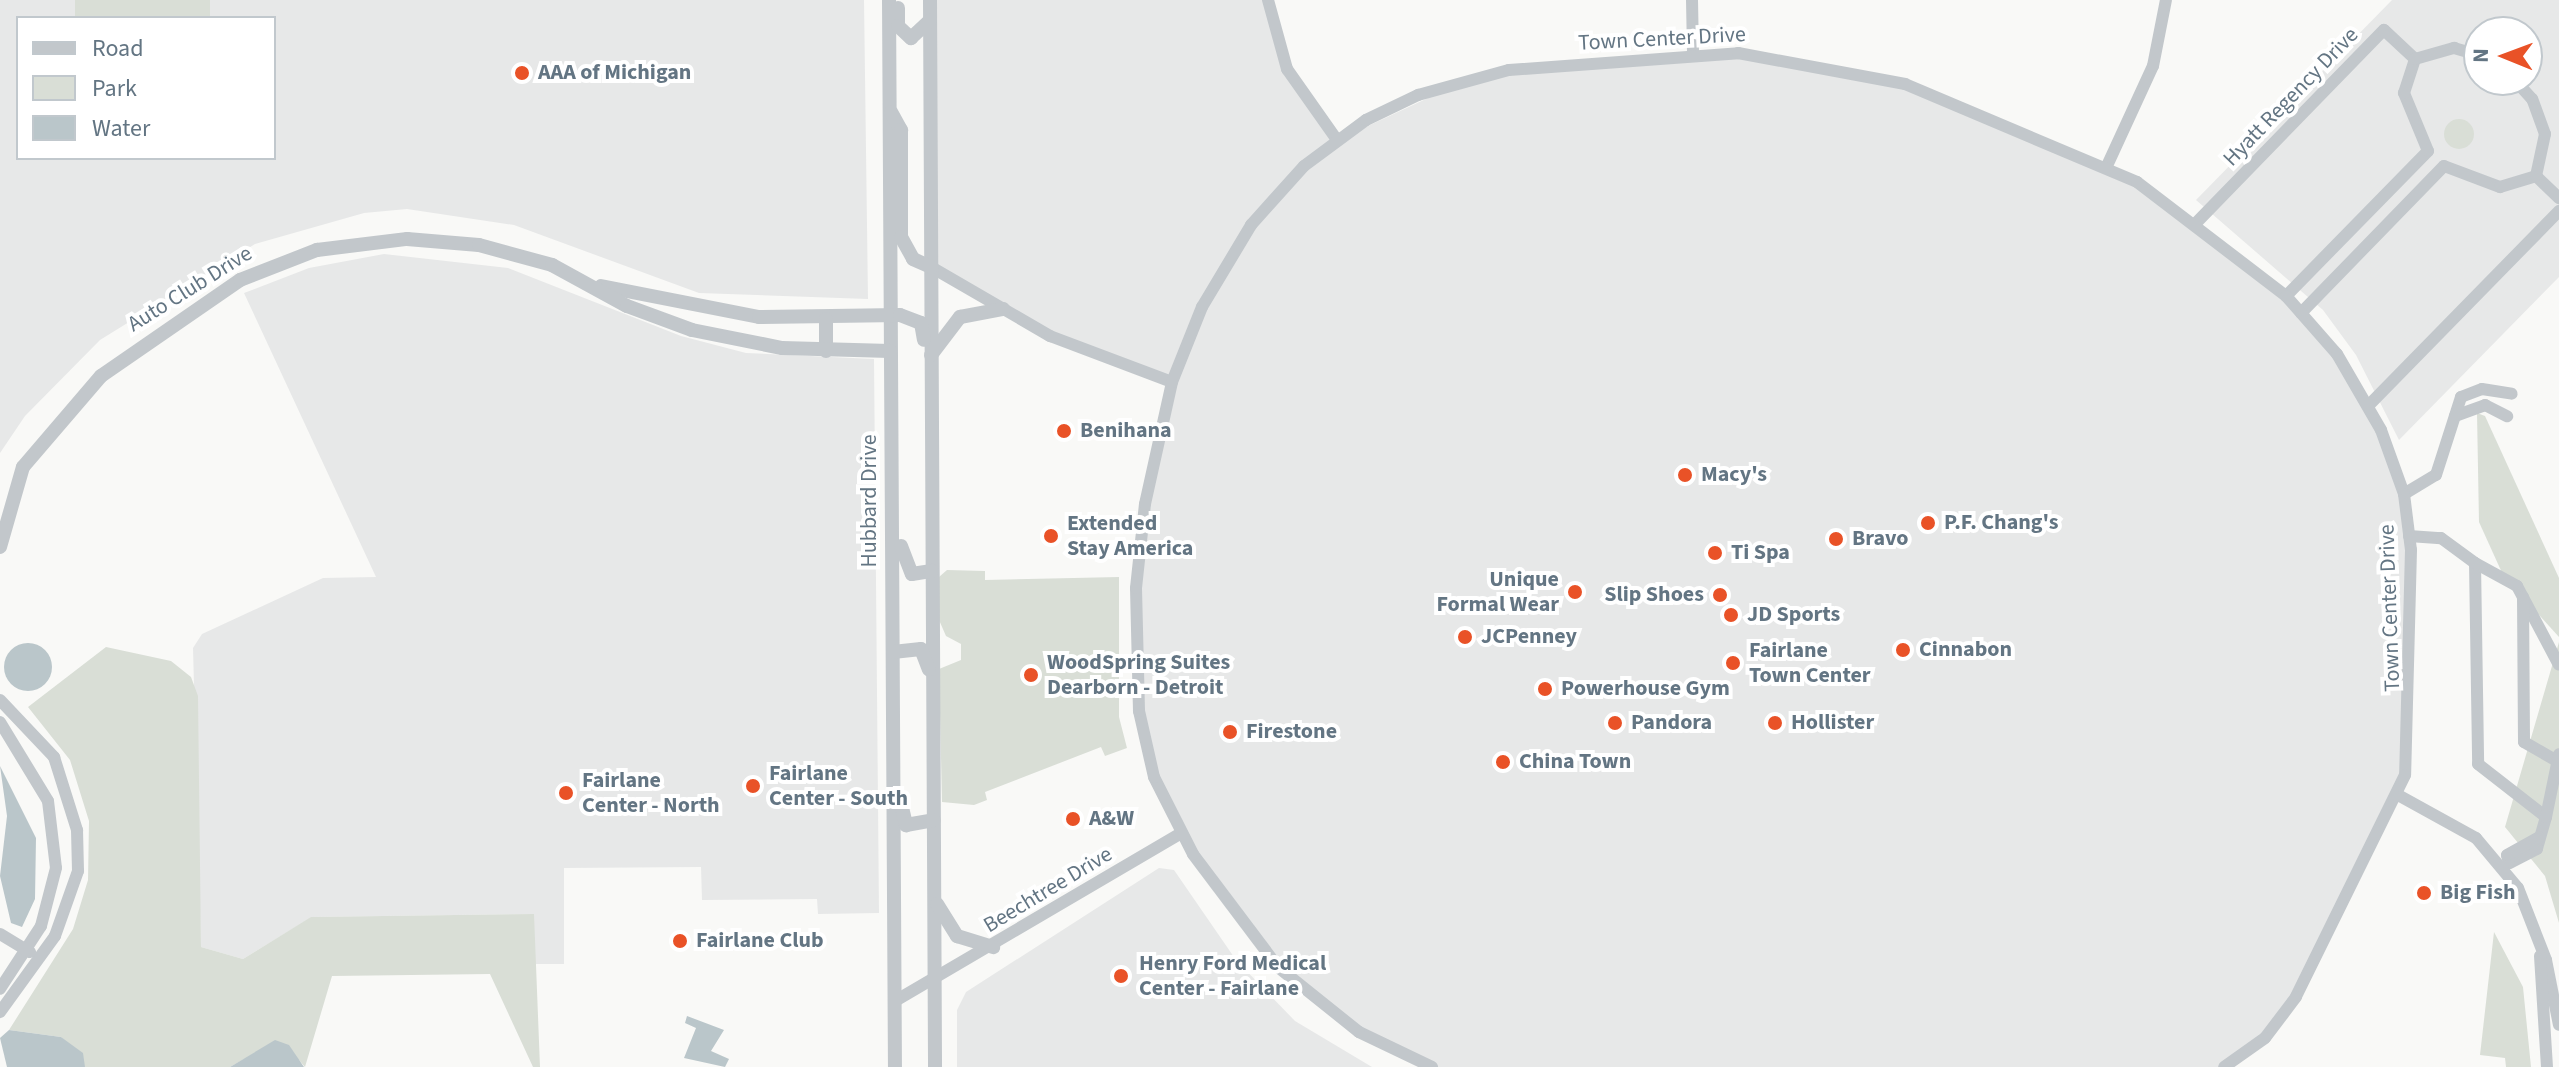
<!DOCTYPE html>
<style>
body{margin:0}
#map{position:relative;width:2559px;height:1067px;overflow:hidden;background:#f9f9f7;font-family:"Source Sans 3",sans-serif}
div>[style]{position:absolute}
.built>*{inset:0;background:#e7e8e8}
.green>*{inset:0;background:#d9ded6;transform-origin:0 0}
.round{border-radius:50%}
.water>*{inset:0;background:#bac6ca}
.minor>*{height:12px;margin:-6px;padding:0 6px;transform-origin:6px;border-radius:6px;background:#c2c7cb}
.tertiary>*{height:14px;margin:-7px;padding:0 7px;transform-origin:7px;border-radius:7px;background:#c2c7cb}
.dots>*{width:22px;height:22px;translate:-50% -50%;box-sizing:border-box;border:4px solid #fff;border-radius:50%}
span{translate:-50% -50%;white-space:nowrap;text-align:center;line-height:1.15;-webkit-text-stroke:8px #fff;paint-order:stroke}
.street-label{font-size:22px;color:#637583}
.poi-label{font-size:22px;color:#637583;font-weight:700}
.left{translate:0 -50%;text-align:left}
.right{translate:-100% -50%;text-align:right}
.legend{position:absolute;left:16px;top:16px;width:260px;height:144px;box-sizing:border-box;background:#fff;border:2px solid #c1c8cd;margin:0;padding:10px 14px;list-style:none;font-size:24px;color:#637583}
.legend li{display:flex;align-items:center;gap:16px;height:40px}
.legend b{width:40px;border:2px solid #c1c8cd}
.north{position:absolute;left:2463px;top:16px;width:80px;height:80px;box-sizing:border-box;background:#fff;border:2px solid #c1c8cd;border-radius:50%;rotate:271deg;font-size:22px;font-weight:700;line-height:32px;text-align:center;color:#637583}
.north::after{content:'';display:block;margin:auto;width:28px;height:36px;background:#e95227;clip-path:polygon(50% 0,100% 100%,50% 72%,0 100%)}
</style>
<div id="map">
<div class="built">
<div style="clip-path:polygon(evenodd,0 0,864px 0,868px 299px,699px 293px,514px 225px,407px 209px,364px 213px,255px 244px,100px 340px,25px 416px,0 453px,0 0,18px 18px,274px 18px,274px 158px,18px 158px,18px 18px)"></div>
<div style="clip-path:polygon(930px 0,1268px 0,1279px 50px,1338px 140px,1473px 77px,1738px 53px,1905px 84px,2137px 182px,2286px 296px,2369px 405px,2406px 502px,2405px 775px,2274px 1028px,2224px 1067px,1432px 1067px,1382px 1044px,1298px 987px,1193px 854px,1147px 752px,1136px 588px,1172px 382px,1084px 352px,931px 267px)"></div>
<div style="clip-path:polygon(evenodd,2392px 0,2559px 0,2559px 277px,2399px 440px,2356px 355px,2323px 310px,2196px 200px,2392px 0,2479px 32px,2527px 32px,2527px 80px,2479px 80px,2479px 32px)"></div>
<div style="clip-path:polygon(384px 254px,508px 268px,681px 336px,746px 353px,874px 359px,879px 913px,818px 914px,817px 899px,702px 900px,701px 867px,564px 868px,564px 964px,534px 964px,534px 914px,312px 917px,243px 959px,201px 947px,193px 648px,202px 634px,323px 578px,376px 577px,244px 293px,309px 268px)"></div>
<div style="clip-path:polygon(1159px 868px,1174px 870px,1236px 960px,1295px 1021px,1372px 1067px,957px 1067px,957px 1010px,966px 992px)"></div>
</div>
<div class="green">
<div style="left:75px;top:0;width:135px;height:18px"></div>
<div class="round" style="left:2444px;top:119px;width:30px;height:30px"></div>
<div style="clip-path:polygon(2477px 413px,2485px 416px,2559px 578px,2559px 637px,2503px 575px,2479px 522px)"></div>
<div style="clip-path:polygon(947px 570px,985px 571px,985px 580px,1119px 577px,1119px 717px,1127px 748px,1105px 756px,1101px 747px,985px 792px,987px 800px,974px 805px,942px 802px,939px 669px,961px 660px,961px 644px,946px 636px,939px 620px,939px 577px)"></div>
<div style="clip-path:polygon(2559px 642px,2559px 923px,2545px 876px,2505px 827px)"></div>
<div style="clip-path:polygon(106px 647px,171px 661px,191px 677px,198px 696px,201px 947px,243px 959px,311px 917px,534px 914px,540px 1067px,533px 1067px,490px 974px,332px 976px,305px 1067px,299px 1060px,244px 1059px,230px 1067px,85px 1067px,61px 1037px,9px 1030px,73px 929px,88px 880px,89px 821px,70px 760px,28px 707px)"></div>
<div style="clip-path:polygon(2494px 932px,2523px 987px,2531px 1067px,2506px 1067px,2505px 1058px,2480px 1055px)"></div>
</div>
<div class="water">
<div class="round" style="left:4px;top:643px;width:48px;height:48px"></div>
<div style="clip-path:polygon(0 766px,36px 838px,35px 899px,22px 927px,11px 923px,0 876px,7px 816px)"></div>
<div style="clip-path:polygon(687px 1016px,724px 1030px,711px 1051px,729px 1059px,725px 1067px,684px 1058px,696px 1028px,685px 1023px)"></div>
<div style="clip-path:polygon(9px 1030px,61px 1037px,83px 1053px,85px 1067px,7px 1067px,0 1038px)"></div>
<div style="clip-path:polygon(275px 1040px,289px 1045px,304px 1067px,230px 1067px)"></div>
</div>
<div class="minor">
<div style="left:1268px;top:0;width:72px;rotate:74.6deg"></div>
<div style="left:1287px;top:69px;width:87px;rotate:54.8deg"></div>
<div style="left:1692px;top:0;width:53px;rotate:88.9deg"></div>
<div style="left:2106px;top:168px;width:112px;rotate:-65.3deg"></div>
<div style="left:2153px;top:66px;width:67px;rotate:-78.9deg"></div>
<div style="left:2536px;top:176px;width:32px;rotate:44deg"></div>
<div style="left:2197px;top:222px;width:268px;rotate:-45.8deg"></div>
<div style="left:2384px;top:30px;width:42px;rotate:43.1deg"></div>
<div style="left:931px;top:267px;width:138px;rotate:30.1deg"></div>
<div style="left:1050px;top:336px;width:130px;rotate:20.7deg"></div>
<div style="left:2286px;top:296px;width:203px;rotate:-45.6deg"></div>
<div style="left:2428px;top:151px;width:63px;rotate:-112.5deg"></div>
<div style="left:2404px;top:93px;width:36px;rotate:-72deg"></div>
<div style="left:2415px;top:59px;width:41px;rotate:-15.8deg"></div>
<div style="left:2454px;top:48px;width:26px;rotate:16deg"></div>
<div style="left:2301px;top:313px;width:205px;rotate:-45.8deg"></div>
<div style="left:2444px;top:166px;width:60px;rotate:20.6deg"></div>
<div style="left:2500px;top:187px;width:38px;rotate:-17deg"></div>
<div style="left:2536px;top:176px;width:43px;rotate:-77.9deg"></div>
<div style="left:2545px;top:134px;width:37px;rotate:-110deg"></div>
<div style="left:2532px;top:99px;width:25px;rotate:-132deg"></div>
<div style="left:2369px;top:405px;width:272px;rotate:-45.6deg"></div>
<div style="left:2455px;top:416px;width:32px;rotate:-20deg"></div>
<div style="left:2485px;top:405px;width:25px;rotate:27deg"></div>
<div style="left:2404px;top:494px;width:37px;rotate:-31deg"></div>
<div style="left:2436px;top:475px;width:82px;rotate:-72.2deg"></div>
<div style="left:2461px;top:397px;width:22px;rotate:-21deg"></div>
<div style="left:2482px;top:389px;width:30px;rotate:9deg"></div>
<div style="left:2409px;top:536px;width:32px;rotate:4deg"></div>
<div style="left:2441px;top:538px;width:42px;rotate:36.3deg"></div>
<div style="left:2475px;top:563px;width:201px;rotate:89.1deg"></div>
<div style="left:2478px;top:764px;width:86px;rotate:37.9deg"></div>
<div style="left:2546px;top:817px;width:33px;rotate:106deg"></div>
<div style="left:2537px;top:849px;width:31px;rotate:153deg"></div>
<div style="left:2509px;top:863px;width:8px;rotate:-104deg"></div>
<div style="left:2507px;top:855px;width:37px;rotate:-29deg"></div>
<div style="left:2475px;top:563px;width:48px;rotate:28.7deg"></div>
<div style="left:2517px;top:586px;width:89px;rotate:62deg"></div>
<div style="left:2523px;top:597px;width:145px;rotate:89.6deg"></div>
<div style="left:2524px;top:742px;width:38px;rotate:30deg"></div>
<div style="left:0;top:700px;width:79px;rotate:46.5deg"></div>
<div style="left:54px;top:757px;width:77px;rotate:72.5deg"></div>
<div style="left:77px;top:830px;width:41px;rotate:88.6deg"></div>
<div style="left:78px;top:871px;width:69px;rotate:109.5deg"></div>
<div style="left:55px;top:936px;width:94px;rotate:125.9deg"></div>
<div style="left:0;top:722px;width:92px;rotate:58.7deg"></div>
<div style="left:48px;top:801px;width:67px;rotate:83.2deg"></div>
<div style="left:56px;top:868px;width:60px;rotate:104.5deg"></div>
<div style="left:41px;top:926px;width:75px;rotate:123.1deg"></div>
<div style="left:2398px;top:795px;width:89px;rotate:28.9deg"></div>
<div style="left:2476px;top:838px;width:65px;rotate:50deg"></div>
<div style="left:2518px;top:888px;width:77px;rotate:68.7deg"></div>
<div style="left:2546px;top:960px;width:66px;rotate:78.7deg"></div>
<div style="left:2546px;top:817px;width:64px;rotate:-78.3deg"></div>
<div style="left:0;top:934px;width:35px;rotate:31deg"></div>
<div style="left:2540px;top:956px;width:111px;rotate:86.4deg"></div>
<div style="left:895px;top:1001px;width:330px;rotate:-30.4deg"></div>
<div style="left:1432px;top:1067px;width:81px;rotate:-154.4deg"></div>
<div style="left:1359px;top:1032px;width:104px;rotate:-141.3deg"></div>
<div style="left:1278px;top:967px;width:141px;rotate:-127deg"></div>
<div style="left:1193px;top:854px;width:86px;rotate:-116.9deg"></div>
<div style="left:1154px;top:777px;width:68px;rotate:-102.8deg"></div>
<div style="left:1139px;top:711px;width:123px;rotate:-91.4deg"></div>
<div style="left:1136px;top:588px;width:84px;rotate:-83.9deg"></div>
<div style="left:1145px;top:504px;width:125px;rotate:-77.5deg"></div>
<div style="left:1172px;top:382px;width:81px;rotate:-68.2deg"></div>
<div style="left:1202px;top:307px;width:96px;rotate:-59.1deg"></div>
<div style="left:1251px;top:225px;width:79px;rotate:-48.1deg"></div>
<div style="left:1304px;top:166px;width:77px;rotate:-36.6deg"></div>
<div style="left:1366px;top:120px;width:58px;rotate:-25.7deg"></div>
<div style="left:1418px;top:95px;width:94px;rotate:-15.4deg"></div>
<div style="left:1509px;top:70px;width:230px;rotate:-4.2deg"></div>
<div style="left:1738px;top:53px;width:170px;rotate:10.5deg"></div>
<div style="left:1905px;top:84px;width:252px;rotate:22.9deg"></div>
<div style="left:2137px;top:182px;width:188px;rotate:37.4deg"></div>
<div style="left:2286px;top:296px;width:77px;rotate:48.7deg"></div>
<div style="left:2337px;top:354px;width:88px;rotate:59.9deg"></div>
<div style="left:2381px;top:430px;width:68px;rotate:70.2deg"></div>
<div style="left:2404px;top:494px;width:56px;rotate:82.9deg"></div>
<div style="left:2411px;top:550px;width:225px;rotate:91.5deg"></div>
<div style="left:2405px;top:775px;width:247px;rotate:116.2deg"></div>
<div style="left:2296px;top:997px;width:51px;rotate:127.1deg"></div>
<div style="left:2265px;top:1038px;width:50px;rotate:144.7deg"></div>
</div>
<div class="tertiary">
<div style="left:889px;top:0;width:1067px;rotate:89.68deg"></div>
<div style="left:930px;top:0;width:1067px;rotate:89.73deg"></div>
<div style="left:898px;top:8px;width:18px;rotate:90deg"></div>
<div style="left:898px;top:26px;width:18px;rotate:43deg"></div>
<div style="left:911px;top:38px;width:26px;rotate:-43deg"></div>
<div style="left:891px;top:112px;width:21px;rotate:61deg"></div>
<div style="left:901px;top:130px;width:107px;rotate:90deg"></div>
<div style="left:901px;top:237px;width:25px;rotate:61deg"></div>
<div style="left:913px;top:259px;width:20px;rotate:24deg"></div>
<div style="left:601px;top:286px;width:161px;rotate:11.1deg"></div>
<div style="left:759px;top:317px;width:141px;rotate:-0.8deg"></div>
<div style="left:900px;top:315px;width:22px;rotate:21deg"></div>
<div style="left:921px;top:323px;width:17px;rotate:80deg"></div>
<div style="left:826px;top:319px;width:32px;rotate:90deg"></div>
<div style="left:931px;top:355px;width:48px;rotate:-52.7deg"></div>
<div style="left:960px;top:317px;width:44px;rotate:-10.5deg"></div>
<div style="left:901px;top:546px;width:30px;rotate:69deg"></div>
<div style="left:912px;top:574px;width:20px;rotate:-9deg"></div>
<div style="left:0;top:547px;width:83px;rotate:-74deg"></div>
<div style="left:23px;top:467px;width:120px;rotate:-49.4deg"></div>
<div style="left:101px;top:376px;width:169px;rotate:-34.6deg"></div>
<div style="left:240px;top:280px;width:83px;rotate:-21.3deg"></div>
<div style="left:317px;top:250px;width:91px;rotate:-7deg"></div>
<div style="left:407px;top:239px;width:72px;rotate:4.8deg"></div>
<div style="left:479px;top:245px;width:76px;rotate:15.3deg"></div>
<div style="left:552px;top:265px;width:85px;rotate:28.7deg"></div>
<div style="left:627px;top:306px;width:69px;rotate:20.3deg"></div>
<div style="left:692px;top:330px;width:92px;rotate:11.3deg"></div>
<div style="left:782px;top:348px;width:108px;rotate:1.6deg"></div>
<div style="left:893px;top:652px;width:28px;rotate:-6deg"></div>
<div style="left:921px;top:649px;width:22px;rotate:69deg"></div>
<div style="left:901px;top:803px;width:23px;rotate:77deg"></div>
<div style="left:906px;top:825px;width:28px;rotate:-10deg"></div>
<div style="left:937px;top:904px;width:38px;rotate:58deg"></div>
<div style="left:957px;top:936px;width:38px;rotate:17deg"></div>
</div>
<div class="dots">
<div style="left:522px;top:73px;background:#e95227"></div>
<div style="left:1064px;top:431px;background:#e95227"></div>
<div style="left:1685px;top:475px;background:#e95227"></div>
<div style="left:1928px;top:523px;background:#e95227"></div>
<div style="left:1051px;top:536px;background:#e95227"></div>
<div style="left:1836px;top:539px;background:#e95227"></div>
<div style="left:1715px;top:553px;background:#e95227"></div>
<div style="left:1575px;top:592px;background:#e95227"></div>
<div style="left:1720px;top:595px;background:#e95227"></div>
<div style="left:1731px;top:615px;background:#e95227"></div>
<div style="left:1465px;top:637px;background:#e95227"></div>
<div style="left:1903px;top:650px;background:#e95227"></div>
<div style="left:1733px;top:663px;background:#e95227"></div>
<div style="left:1031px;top:675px;background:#e95227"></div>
<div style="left:1545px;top:689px;background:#e95227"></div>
<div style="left:1615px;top:723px;background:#e95227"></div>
<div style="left:1775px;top:723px;background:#e95227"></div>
<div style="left:1230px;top:732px;background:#e95227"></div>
<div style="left:1503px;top:762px;background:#e95227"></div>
<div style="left:753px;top:786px;background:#e95227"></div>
<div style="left:566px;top:793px;background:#e95227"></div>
<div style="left:1073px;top:819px;background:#e95227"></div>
<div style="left:2424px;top:893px;background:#e95227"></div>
<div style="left:680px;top:941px;background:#e95227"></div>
<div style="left:1121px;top:976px;background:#e95227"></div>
</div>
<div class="street-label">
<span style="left:1662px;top:39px;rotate:-3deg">Town Center Drive</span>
<span style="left:2291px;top:97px;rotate:-46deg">Hyatt Regency Drive</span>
<span style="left:190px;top:289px;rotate:-32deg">Auto Club Drive</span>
<span style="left:870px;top:501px;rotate:-90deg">Hubbard Drive</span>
<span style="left:2390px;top:608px;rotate:-92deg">Town Center Drive</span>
<span style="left:1048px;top:890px;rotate:-31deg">Beechtree Drive</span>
</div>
<div class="poi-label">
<span class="left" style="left:538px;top:73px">AAA of Michigan</span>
<span class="left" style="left:1080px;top:431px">Benihana</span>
<span class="left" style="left:1701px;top:475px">Macy's</span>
<span class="left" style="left:1067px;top:536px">Extended<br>Stay America</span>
<span class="left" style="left:1944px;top:523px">P.F. Chang's</span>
<span class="left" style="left:1852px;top:539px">Bravo</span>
<span class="left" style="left:1731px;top:553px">Ti Spa</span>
<span class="right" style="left:1559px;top:592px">Unique<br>Formal Wear</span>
<span class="right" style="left:1704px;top:595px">Slip Shoes</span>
<span class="left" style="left:1747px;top:615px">JD Sports</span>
<span class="left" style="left:1481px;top:637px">JCPenney</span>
<span class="left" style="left:1749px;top:663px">Fairlane<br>Town Center</span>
<span class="left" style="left:1919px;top:650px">Cinnabon</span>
<span class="left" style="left:1047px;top:675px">WoodSpring Suites<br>Dearborn - Detroit</span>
<span class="left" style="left:1561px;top:689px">Powerhouse Gym</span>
<span class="left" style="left:1631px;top:723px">Pandora</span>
<span class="left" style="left:1791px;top:723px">Hollister</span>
<span class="left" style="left:1246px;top:732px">Firestone</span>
<span class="left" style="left:1519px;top:762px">China Town</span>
<span class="left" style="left:769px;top:786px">Fairlane<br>Center - South</span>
<span class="left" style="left:582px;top:793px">Fairlane<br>Center - North</span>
<span class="left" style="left:1089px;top:819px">A&amp;W</span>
<span class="left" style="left:2440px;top:893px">Big Fish</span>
<span class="left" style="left:696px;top:941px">Fairlane Club</span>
<span class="left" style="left:1139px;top:976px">Henry Ford Medical<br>Center - Fairlane</span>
</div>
<ul class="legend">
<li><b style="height:10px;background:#c2c7cb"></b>Road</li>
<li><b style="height:22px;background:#d9ded6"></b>Park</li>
<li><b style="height:22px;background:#bac6ca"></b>Water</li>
</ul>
<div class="north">N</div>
</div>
